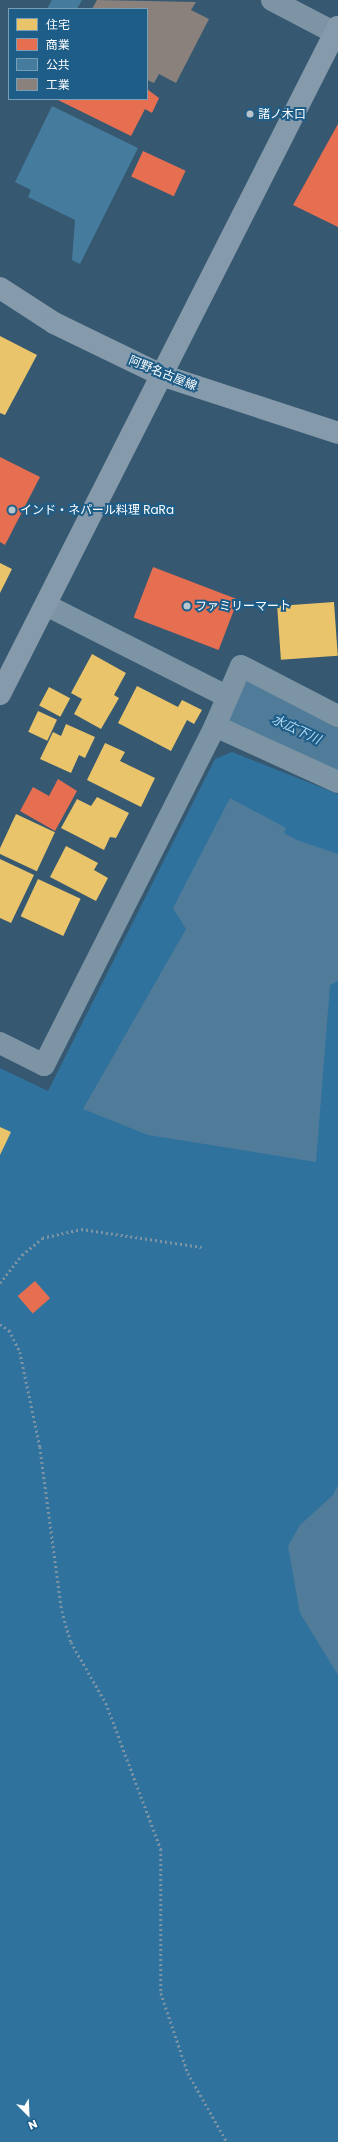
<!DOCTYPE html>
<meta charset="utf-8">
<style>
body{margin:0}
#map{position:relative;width:338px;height:2142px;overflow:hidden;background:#365870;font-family:Poppins,"Noto Sans JP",sans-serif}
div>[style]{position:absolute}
.green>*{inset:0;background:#2f729d}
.water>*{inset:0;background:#507c9a}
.homes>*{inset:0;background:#e9c46a;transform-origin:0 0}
.shops>*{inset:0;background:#e76f51;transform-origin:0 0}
.public>*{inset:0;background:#457b9d}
.industry>*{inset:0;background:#8a817c}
.river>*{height:60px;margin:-30px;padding:0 30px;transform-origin:30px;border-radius:30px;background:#507c9a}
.path>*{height:2.5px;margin-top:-1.25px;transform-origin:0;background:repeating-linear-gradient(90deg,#7d94a5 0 2px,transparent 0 5px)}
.street>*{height:22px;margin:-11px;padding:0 11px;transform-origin:11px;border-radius:11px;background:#7d94a5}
.secondary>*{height:22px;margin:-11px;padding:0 11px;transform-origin:11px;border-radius:11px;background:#859aaa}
.dots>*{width:11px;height:11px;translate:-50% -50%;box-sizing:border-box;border:2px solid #1e5d88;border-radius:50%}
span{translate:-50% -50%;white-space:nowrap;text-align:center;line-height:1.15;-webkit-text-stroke:4px #1e5d88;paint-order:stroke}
.poi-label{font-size:12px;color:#fff}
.left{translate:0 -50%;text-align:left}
.street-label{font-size:12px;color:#fff}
.water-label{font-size:13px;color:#b3daf3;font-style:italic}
.legend{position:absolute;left:8px;top:8px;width:140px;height:92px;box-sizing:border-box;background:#1e5d88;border:1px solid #789eb8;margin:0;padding:5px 7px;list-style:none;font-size:12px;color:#fff}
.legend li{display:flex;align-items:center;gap:8px;height:20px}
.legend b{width:20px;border:1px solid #789eb8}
.north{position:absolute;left:8px;top:2094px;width:40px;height:40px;-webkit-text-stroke:3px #1e5d88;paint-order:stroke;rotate:156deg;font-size:11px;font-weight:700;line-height:16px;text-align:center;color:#fff}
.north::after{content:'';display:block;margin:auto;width:14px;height:18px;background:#fff;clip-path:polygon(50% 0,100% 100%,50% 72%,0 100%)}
</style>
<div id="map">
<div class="green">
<div style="clip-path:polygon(232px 752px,338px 794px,338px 2142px,0 2142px,0 1068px,48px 1091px,215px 759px)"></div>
</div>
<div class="water">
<div style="clip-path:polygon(230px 798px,286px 828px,284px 833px,297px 840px,338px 854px,338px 981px,330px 985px,316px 1162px,148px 1135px,83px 1109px,186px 929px,173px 908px)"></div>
<div style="clip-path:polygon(338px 1485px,338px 1675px,300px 1613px,288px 1546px,300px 1525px,333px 1495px)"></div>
</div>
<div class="homes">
<div style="clip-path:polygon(0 336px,37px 355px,5px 415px,0 413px)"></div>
<div style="clip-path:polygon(0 563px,12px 569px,0 593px)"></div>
<div style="left:334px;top:602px;width:54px;height:57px;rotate:86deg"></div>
<div style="clip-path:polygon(92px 654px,126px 673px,114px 695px,119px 698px,101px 729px,74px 714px,82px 699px,71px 693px)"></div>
<div style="clip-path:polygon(137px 686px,178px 707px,182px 700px,202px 710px,194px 724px,187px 720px,171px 751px,118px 723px)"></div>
<div style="left:49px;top:687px;width:24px;height:21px;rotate:28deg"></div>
<div style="left:38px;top:711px;width:21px;height:23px;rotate:25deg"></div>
<div style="clip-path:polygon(66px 724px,95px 737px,85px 758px,79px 755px,71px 773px,40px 759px,53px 732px,61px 736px)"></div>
<div style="clip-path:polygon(105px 743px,125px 752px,120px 761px,155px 778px,141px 807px,87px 780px)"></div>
<div style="clip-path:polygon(97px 797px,129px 813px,116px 838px,110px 837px,104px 850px,61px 828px,77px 799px,91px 806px)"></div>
<div style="left:16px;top:814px;width:43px;height:43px;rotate:25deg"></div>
<div style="clip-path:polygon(66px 846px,98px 863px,94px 870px,108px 878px,96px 901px,50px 877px)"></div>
<div style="clip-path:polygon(0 859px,34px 875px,11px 923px,0 918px)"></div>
<div style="left:38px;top:879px;width:47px;height:41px;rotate:25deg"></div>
<div style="clip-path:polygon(0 1127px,11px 1132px,0 1155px)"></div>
</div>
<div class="shops">
<div style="clip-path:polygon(147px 89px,159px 98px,152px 113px,145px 109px,131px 136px,56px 99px,147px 99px)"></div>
<div style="clip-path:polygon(338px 124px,338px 227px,293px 205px)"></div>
<div style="left:143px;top:151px;width:47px;height:28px;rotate:25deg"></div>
<div style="clip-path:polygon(0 457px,40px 477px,5px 545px,0 542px)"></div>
<div style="left:153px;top:567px;width:91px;height:54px;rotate:21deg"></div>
<div style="clip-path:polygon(58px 779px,77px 791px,55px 831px,20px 811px,33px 787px,49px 796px)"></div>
<div style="left:35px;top:1281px;width:23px;height:23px;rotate:49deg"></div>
</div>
<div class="public">
<div style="clip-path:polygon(52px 0,82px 0,77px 9px,47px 9px)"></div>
<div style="clip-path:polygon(52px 106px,138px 148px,80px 264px,72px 260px,75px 220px,28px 197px,31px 190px,15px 182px)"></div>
</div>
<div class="industry">
<div style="clip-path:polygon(97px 0,196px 2px,191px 10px,209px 19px,176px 83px,159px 74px,154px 83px,147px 80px,147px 9px,92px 9px)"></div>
</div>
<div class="river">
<div style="left:254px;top:710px;width:93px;rotate:24.9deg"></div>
</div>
<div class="path">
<div style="left:0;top:1283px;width:36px;rotate:-52deg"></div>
<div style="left:22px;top:1255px;width:26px;rotate:-40deg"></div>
<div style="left:42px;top:1238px;width:40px;rotate:-13deg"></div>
<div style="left:81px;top:1229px;width:122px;rotate:8.5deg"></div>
<div style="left:0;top:1324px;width:11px;rotate:34deg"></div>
<div style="left:9px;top:1330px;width:25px;rotate:63deg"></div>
<div style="left:20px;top:1352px;width:97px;rotate:78.1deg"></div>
<div style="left:40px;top:1447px;width:165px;rotate:82.4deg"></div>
<div style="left:62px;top:1611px;width:32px;rotate:74deg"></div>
<div style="left:71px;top:1642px;width:70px;rotate:60.2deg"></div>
<div style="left:106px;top:1703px;width:156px;rotate:69.4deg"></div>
<div style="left:161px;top:1849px;width:144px;rotate:90deg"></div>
<div style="left:161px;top:1993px;width:84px;rotate:71.4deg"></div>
<div style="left:188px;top:2073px;width:79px;rotate:60.5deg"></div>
</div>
<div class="street">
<div style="left:272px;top:0;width:71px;rotate:27.6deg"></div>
<div style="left:46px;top:605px;width:202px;rotate:26.8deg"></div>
<div style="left:215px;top:726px;width:135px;rotate:24.5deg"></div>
<div style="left:0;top:1043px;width:49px;rotate:26.6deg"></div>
<div style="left:44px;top:1065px;width:380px;rotate:-63.2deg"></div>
<div style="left:215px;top:726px;width:65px;rotate:-66.6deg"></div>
<div style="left:241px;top:666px;width:109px;rotate:27.3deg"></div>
</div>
<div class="secondary">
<div style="left:0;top:288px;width:64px;rotate:32.9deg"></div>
<div style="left:54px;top:323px;width:119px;rotate:25.9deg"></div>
<div style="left:161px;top:375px;width:186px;rotate:18.1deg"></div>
<div style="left:0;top:694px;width:748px;rotate:-63.13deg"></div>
</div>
<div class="dots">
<div style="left:250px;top:114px;background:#b9c5cd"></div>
<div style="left:12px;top:510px;background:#b9c5cd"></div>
<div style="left:187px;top:606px;background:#b9c5cd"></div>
</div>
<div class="poi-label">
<span class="left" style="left:258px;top:114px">諸ノ木口</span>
<span class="left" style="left:20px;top:510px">インド・ネパール料理 RaRa</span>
<span class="left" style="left:195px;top:606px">ファミリーマート</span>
</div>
<div class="street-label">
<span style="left:163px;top:373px;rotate:22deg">阿野名古屋線</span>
</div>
<div class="water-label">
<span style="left:296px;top:730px;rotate:25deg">水広下川</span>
</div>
<ul class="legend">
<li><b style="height:11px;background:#e9c46a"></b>住宅</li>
<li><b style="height:11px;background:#e76f51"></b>商業</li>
<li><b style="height:11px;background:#457b9d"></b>公共</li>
<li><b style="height:11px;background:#8a817c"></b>工業</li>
</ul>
<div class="north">N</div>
</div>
